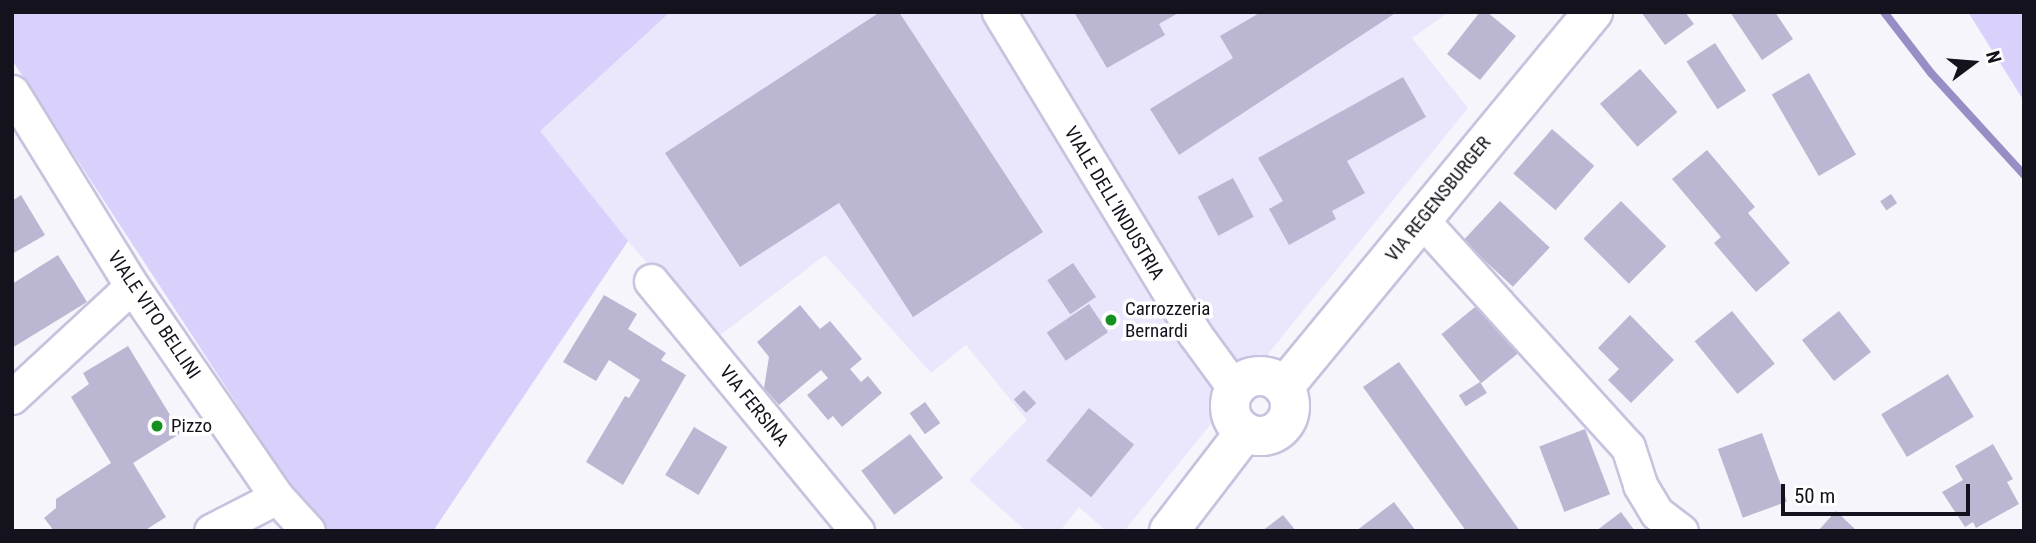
<!DOCTYPE html>
<style>
body{margin:0}
#map{position:relative;width:2036px;height:543px;overflow:hidden;background:#f6f5fb;font-family:"Roboto Condensed",sans-serif}
div>[style]{position:absolute}
.built>*{inset:0;background:#eae6fb}
.green>*{inset:0;background:#d9d1fb}
.stream>*{height:8px;margin:-4px;padding:0 4px;transform-origin:4px;border-radius:4px;background:#998dc6}
.building>*{inset:0;background:#bbb7d2;transform-origin:0 0}
.roads{filter:drop-shadow(2px 0 #c7c2de) drop-shadow(-2px 0 #c7c2de) drop-shadow(0 2px #c7c2de) drop-shadow(0 -2px #c7c2de)}
.minor>*{height:33px;margin:-16.5px;padding:0 16.5px;transform-origin:16.5px;border-radius:16.5px;background:#fff}
.major>*{height:38px;margin:-19px;padding:0 19px;transform-origin:19px;border-radius:19px;background:#fff}
.major>.ring{margin:-19px;padding:0;box-sizing:content-box;background:none;border:38px solid #fff;border-radius:50%}
.dots>*{width:19px;height:19px;translate:-50% -50%;box-sizing:border-box;border:4px solid #fff;border-radius:50%}
span{translate:-50% -50%;white-space:nowrap;text-align:center;line-height:1.15;-webkit-text-stroke:7px #fff;paint-order:stroke}
.street-label{font-size:19px;color:#14121c}
.poi-label{font-size:19px;color:#14121c}
.left{translate:0 -50%;text-align:left}
.frame{position:absolute;inset:0;border:14px solid #14121c;pointer-events:none}
.north{position:absolute;left:1938px;top:28px;width:70px;height:70px;-webkit-text-stroke:5px #fff;paint-order:stroke;rotate:74deg;font-size:19px;font-weight:700;line-height:28px;text-align:center;color:#14121c}
.north::after{content:'';display:block;margin:auto;width:24px;height:32px;background:#14121c;clip-path:polygon(50% 0,100% 100%,50% 72%,0 100%)}
.scale{position:absolute;left:1781px;top:484px;width:189px;height:32px;box-sizing:border-box;border:4px solid #14121c;border-top:0;padding-left:9px;font-size:21px;line-height:24px;white-space:nowrap;color:#14121c;-webkit-text-stroke:5px #fff;paint-order:stroke}
</style>
<div id="map">
<div class="built">
<div style="clip-path:polygon(12px 12px,1449px 12px,1412px 38px,1468px 108px,1124px 531px,1106px 531px,1079px 507px,1060px 531px,1026px 531px,969px 480px,1027px 420px,966px 345px,931px 373px,825px 255px,714px 340px,628px 241px,433px 531px,329px 531px)"></div>
</div>
<div class="green">
<div style="clip-path:polygon(12px 12px,670px 12px,540px 131px,628px 241px,433px 531px,329px 531px,301px 502px,12px 60px)"></div>
<div style="clip-path:polygon(1968px 12px,2024px 12px,2024px 101px)"></div>
</div>
<div class="stream">
<div style="left:1884px;top:12px;width:77px;rotate:52.4deg"></div>
<div style="left:1931px;top:73px;width:138px;rotate:47.6deg"></div>
</div>
<div class="building">
<div style="clip-path:polygon(880px 12px,899px 12px,1043px 232px,913px 317px,839px 203px,740px 267px,665px 153px)"></div>
<div style="clip-path:polygon(1074px 12px,1180px 12px,1159px 24px,1165px 35px,1107px 68px)"></div>
<div style="clip-path:polygon(1261px 12px,1397px 12px,1179px 155px,1150px 109px,1233px 58px,1220px 36px)"></div>
<div style="clip-path:polygon(1480px 12px,1487px 12px,1516px 36px,1480px 80px,1447px 54px)"></div>
<div style="clip-path:polygon(1641px 12px,1685px 12px,1694px 24px,1665px 45px)"></div>
<div style="clip-path:polygon(1730px 12px,1775px 12px,1793px 39px,1762px 60px)"></div>
<div style="left:1715px;top:43px;width:57px;height:34px;rotate:57deg"></div>
<div style="left:1640px;top:69px;width:57px;height:53px;rotate:49deg"></div>
<div style="left:1809px;top:73px;width:94px;height:43px;rotate:60deg"></div>
<div style="clip-path:polygon(1403px 77px,1426px 117px,1347px 161px,1365px 193px,1332px 211px,1336px 219px,1289px 245px,1269px 209px,1283px 201px,1258px 158px)"></div>
<div style="left:1552px;top:129px;width:56px;height:59px;rotate:41deg"></div>
<div style="clip-path:polygon(1707px 150px,1755px 207px,1748px 213px,1790px 263px,1756px 292px,1714px 243px,1721px 237px,1672px 179px)"></div>
<div style="left:1233px;top:178px;width:44px;height:40px;rotate:62deg"></div>
<div style="left:1891px;top:194px;width:11px;height:13px;rotate:56deg"></div>
<div style="clip-path:polygon(21px 195px,45px 235px,12px 254px,12px 201px)"></div>
<div style="left:1500px;top:201px;width:68px;height:54px;rotate:43deg"></div>
<div style="left:1621px;top:201px;width:64px;height:53px;rotate:45deg"></div>
<div style="clip-path:polygon(58px 255px,87px 302px,12px 348px,12px 284px)"></div>
<div style="left:1073px;top:263px;width:41px;height:31px;rotate:56deg"></div>
<div style="clip-path:polygon(604px 295px,637px 314px,628px 329px,666px 353px,661px 360px,686px 375px,623px 485px,586px 462px,625px 396px,629px 398px,640px 380px,609px 360px,596px 381px,563px 362px)"></div>
<div style="left:1485px;top:299px;width:63px;height:56px;rotate:51deg"></div>
<div style="left:1089px;top:304px;width:34px;height:51px;rotate:56deg"></div>
<div style="clip-path:polygon(800px 305px,820px 329px,830px 321px,862px 359px,850px 369px,861px 382px,868px 376px,882px 393px,842px 427px,833px 416px,828px 420px,807px 395px,828px 378px,821px 370px,779px 405px,764px 388px,769px 357px,757px 342px)"></div>
<div style="left:1732px;top:311px;width:68px;height:48px;rotate:51deg"></div>
<div style="left:1839px;top:311px;width:52px;height:47px;rotate:52deg"></div>
<div style="clip-path:polygon(1630px 315px,1674px 360px,1631px 403px,1608px 380px,1619px 369px,1598px 348px)"></div>
<div style="clip-path:polygon(128px 346px,181px 433px,133px 463px,166px 517px,144px 531px,54px 531px,44px 518px,56px 508px,56px 499px,111px 463px,71px 397px,89px 384px,83px 373px)"></div>
<div style="clip-path:polygon(1399px 362px,1520px 531px,1466px 531px,1363px 387px)"></div>
<div style="left:1948px;top:374px;width:50px;height:78px;rotate:59deg"></div>
<div style="left:1480px;top:382px;width:13px;height:25px;rotate:58deg"></div>
<div style="left:1024px;top:390px;width:18px;height:14px;rotate:47deg"></div>
<div style="left:925px;top:402px;width:26px;height:19px;rotate:54deg"></div>
<div style="left:1089px;top:408px;width:58px;height:68px;rotate:39deg"></div>
<div style="left:694px;top:427px;width:39px;height:56px;rotate:31deg"></div>
<div style="left:1585px;top:429px;width:70px;height:49px;rotate:69deg"></div>
<div style="left:1762px;top:433px;width:73px;height:47px;rotate:70deg"></div>
<div style="left:910px;top:434px;width:55px;height:61px;rotate:53deg"></div>
<div style="clip-path:polygon(1993px 444px,2013px 479px,2007px 482px,2019px 504px,1976px 528px,1973px 522px,1965px 527px,1942px 492px,1963px 480px,1955px 466px)"></div>
<div style="clip-path:polygon(1394px 502px,1416px 531px,1356px 531px)"></div>
<div style="clip-path:polygon(1836px 511px,1857px 531px,1818px 531px)"></div>
<div style="clip-path:polygon(1621px 512px,1635px 531px,1596px 531px)"></div>
<div style="clip-path:polygon(1283px 515px,1296px 531px,1262px 531px)"></div>
</div>
<div class="roads">
<div class="minor">
<div style="left:999px;top:12px;width:376px;rotate:58.7deg"></div>
<div style="left:1194px;top:333px;width:69px;rotate:53.8deg"></div>
<div style="left:12px;top:92px;width:228px;rotate:58.3deg"></div>
<div style="left:132px;top:286px;width:256px;rotate:55.5deg"></div>
<div style="left:277px;top:497px;width:46px;rotate:47.6deg"></div>
<div style="left:1421px;top:219px;width:308px;rotate:47.8deg"></div>
<div style="left:1628px;top:447px;width:40px;rotate:72deg"></div>
<div style="left:1640px;top:485px;width:33px;rotate:59deg"></div>
<div style="left:1657px;top:513px;width:30px;rotate:37deg"></div>
<div style="left:651px;top:281px;width:324px;rotate:50.5deg"></div>
<div style="left:12px;top:397px;width:163px;rotate:-42.8deg"></div>
<div style="left:211px;top:531px;width:74px;rotate:-27.3deg"></div>
</div>
<div class="major">
<div class="ring" style="left:1230px;top:376px;width:22px;height:22px"></div>
<div style="left:1284px;top:387px;width:486px;rotate:-50.5deg"></div>
<div style="left:1169px;top:531px;width:125px;rotate:-52.5deg"></div>
</div>
</div>
<div class="dots">
<div style="left:1111px;top:320px;background:#14911f"></div>
<div style="left:157px;top:426px;background:#14911f"></div>
</div>
<div class="street-label">
<span style="left:1438px;top:199px;rotate:-51deg">VIA REGENSBURGER</span>
<span style="left:1114px;top:203px;rotate:59deg">VIALE DELL'INDUSTRIA</span>
<span style="left:154px;top:315px;rotate:56deg">VIALE VITO BELLINI</span>
<span style="left:754px;top:406px;rotate:51deg">VIA FERSINA</span>
</div>
<div class="poi-label">
<span class="left" style="left:1125px;top:320px">Carrozzeria<br>Bernardi</span>
<span class="left" style="left:171px;top:426px">Pizzo</span>
</div>
<div class="frame"></div>
<div class="north">N</div>
<div class="scale">50 m</div>
</div>
